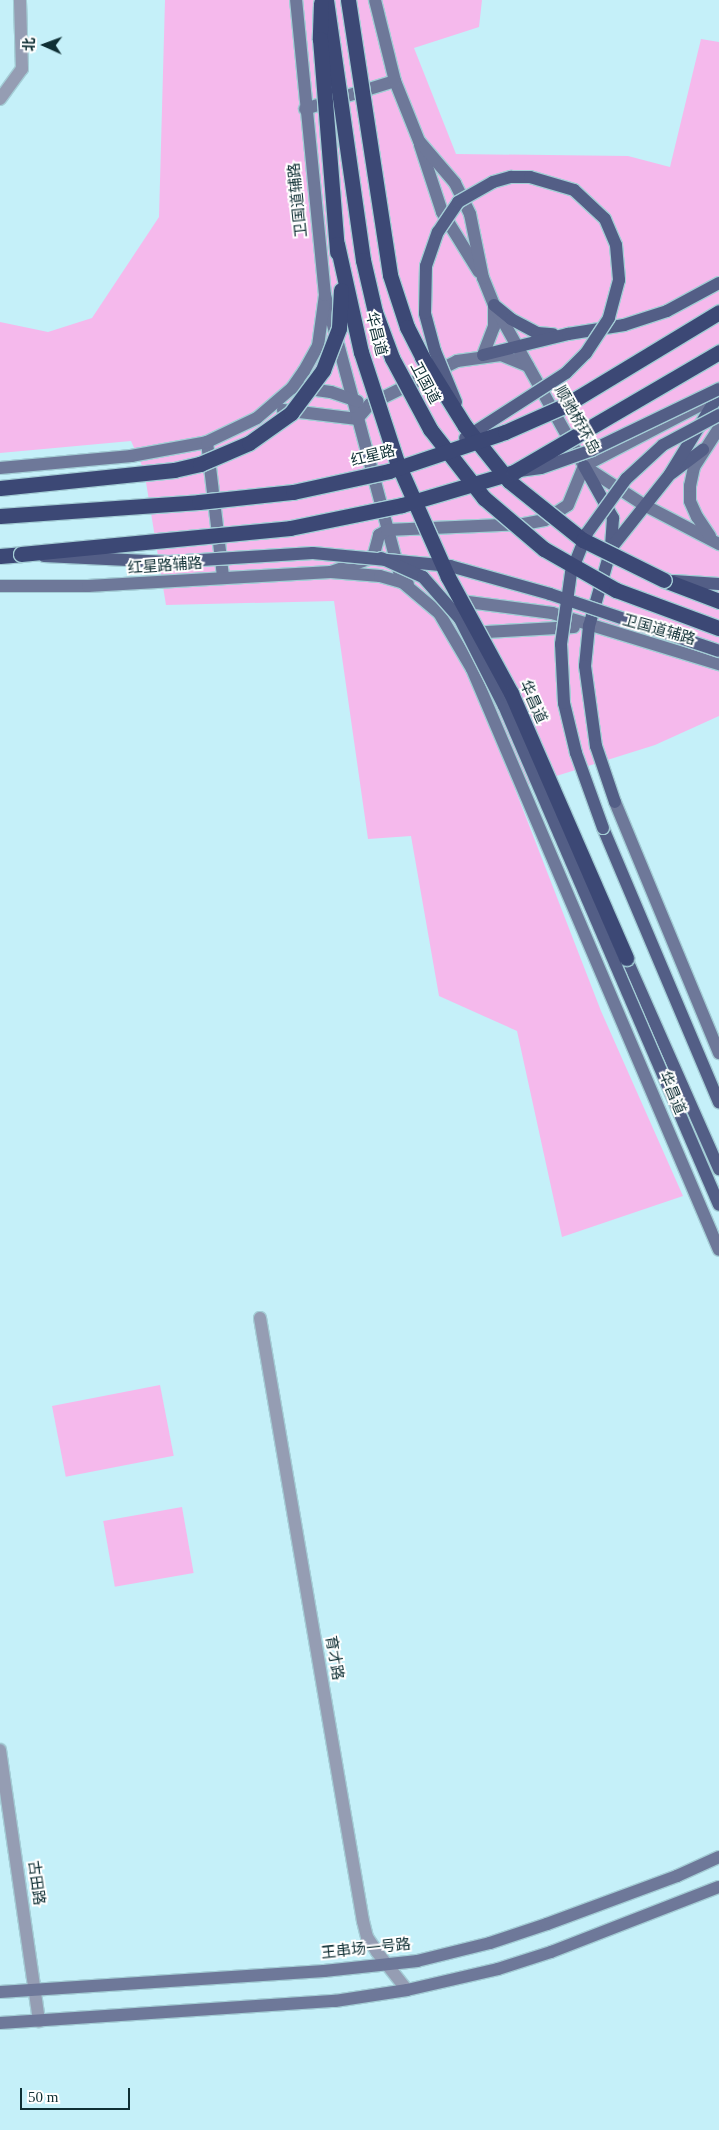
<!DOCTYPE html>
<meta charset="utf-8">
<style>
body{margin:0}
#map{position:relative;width:719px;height:2130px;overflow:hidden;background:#c5f0f9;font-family:"Times New Roman","Noto Sans SC",serif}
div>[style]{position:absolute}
.green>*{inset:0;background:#f5b9ec;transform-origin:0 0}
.roads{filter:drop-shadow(1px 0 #a4cdd6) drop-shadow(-1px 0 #a4cdd6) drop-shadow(0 1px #a4cdd6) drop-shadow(0 -1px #a4cdd6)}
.street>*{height:12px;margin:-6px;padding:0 6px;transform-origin:6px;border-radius:6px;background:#959db3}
.secondary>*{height:12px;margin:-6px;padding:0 6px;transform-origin:6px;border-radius:6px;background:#6e7899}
.primary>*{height:12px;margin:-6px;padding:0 6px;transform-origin:6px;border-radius:6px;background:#535e86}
.highway>*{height:15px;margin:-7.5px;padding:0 7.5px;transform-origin:7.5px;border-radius:7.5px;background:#3c4875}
.bridges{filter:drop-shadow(1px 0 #a4cdd6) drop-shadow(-1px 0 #a4cdd6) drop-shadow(0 1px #a4cdd6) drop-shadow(0 -1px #a4cdd6)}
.primary-bridge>*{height:12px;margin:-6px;padding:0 6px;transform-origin:6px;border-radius:6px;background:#535e86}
.highway-bridge>*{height:15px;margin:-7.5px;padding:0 7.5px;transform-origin:7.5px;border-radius:7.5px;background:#3c4875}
span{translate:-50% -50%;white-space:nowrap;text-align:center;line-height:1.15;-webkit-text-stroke:4px #fff;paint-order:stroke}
.street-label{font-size:15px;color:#0f2f34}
.north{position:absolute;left:20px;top:20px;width:50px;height:50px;-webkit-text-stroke:4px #fff;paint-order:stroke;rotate:272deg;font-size:14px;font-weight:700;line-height:20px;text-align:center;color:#0f2f34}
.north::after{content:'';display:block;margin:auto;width:18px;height:22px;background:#0f2f34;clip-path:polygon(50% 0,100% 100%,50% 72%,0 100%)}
.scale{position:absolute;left:20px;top:2088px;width:110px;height:22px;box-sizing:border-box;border:2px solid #0f2f34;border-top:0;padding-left:6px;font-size:15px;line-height:18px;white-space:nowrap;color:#0f2f34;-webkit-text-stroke:4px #fff;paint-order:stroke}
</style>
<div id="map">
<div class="green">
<div style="clip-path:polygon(165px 0,482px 0,479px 27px,414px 48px,456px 154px,628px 156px,670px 167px,701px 39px,719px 42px,719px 716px,655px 745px,515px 789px,601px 1011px,683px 1196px,562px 1237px,517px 1031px,439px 996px,411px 836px,368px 839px,334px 601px,166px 605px,144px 470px,131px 441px,0 453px,0 322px,48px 332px,92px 318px,159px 217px)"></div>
<div style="left:160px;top:1385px;width:72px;height:110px;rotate:79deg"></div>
<div style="left:182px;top:1507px;width:67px;height:80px;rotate:80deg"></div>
</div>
<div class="roads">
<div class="street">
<div style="left:0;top:99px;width:37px;rotate:-54deg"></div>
<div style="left:22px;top:69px;width:69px;rotate:-91.7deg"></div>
<div style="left:260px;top:1318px;width:612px;rotate:80.31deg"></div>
<div style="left:363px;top:1921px;width:16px;rotate:76deg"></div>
<div style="left:367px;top:1937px;width:18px;rotate:56deg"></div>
<div style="left:377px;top:1952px;width:48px;rotate:51.7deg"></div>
<div style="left:0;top:1750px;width:274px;rotate:81.8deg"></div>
</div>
<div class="secondary">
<div style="left:305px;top:109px;width:94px;rotate:-17.3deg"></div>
<div style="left:420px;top:145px;width:71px;rotate:71.8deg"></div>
<div style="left:442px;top:212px;width:70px;rotate:58.3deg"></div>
<div style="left:325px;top:295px;width:297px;rotate:75deg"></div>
<div style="left:402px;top:582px;width:48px;rotate:40deg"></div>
<div style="left:439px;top:613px;width:65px;rotate:59.5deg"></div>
<div style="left:472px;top:669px;width:631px;rotate:66.97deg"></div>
<div style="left:483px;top:355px;width:30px;rotate:-69deg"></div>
<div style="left:494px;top:327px;width:22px;rotate:-90deg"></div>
<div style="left:302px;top:388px;width:29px;rotate:8deg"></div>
<div style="left:331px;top:392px;width:28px;rotate:19deg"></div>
<div style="left:283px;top:410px;width:75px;rotate:6.9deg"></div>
<div style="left:357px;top:419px;width:20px;rotate:-49deg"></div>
<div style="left:370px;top:404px;width:97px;rotate:-26.3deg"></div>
<div style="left:457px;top:361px;width:44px;rotate:-7.8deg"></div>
<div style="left:501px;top:355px;width:29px;rotate:22deg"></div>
<div style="left:207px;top:442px;width:136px;rotate:83.2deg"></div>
<div style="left:584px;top:466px;width:72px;rotate:33deg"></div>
<div style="left:644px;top:505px;width:85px;rotate:27.5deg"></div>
<div style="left:584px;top:466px;width:151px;rotate:-27.6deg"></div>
<div style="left:0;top:468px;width:132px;rotate:-5.2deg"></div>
<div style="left:131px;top:456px;width:77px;rotate:-10.4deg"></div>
<div style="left:207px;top:442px;width:55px;rotate:-25.6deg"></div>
<div style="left:257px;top:418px;width:46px;rotate:-40.6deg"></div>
<div style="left:292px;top:388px;width:21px;rotate:-55deg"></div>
<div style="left:304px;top:371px;width:29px;rotate:-61deg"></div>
<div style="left:318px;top:346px;width:51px;rotate:-82.2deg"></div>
<div style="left:325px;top:295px;width:296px;rotate:-95.6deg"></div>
<div style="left:710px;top:536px;width:23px;rotate:-124deg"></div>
<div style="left:697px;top:517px;width:17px;rotate:-114deg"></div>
<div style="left:690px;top:501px;width:15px;rotate:-90deg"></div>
<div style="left:690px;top:486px;width:19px;rotate:-78deg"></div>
<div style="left:694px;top:467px;width:46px;rotate:-57.3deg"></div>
<div style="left:331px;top:572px;width:39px;rotate:-19deg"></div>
<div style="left:368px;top:559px;width:8px;rotate:-40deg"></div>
<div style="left:374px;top:554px;width:20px;rotate:-75deg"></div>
<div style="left:379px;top:535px;width:9px;rotate:-32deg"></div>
<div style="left:387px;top:530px;width:137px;rotate:-2.5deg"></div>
<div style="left:524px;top:524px;width:21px;rotate:-11deg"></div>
<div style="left:545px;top:520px;width:27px;rotate:-33deg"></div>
<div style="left:568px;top:505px;width:42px;rotate:-67.7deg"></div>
<div style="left:584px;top:466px;width:184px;rotate:-119.2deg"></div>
<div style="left:494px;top:305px;width:29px;rotate:-112deg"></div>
<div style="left:483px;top:278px;width:65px;rotate:-101.5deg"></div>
<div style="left:470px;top:214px;width:34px;rotate:-116deg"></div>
<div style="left:455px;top:183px;width:55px;rotate:-130.6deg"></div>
<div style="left:419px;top:141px;width:65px;rotate:-111.8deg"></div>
<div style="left:395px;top:81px;width:83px;rotate:-103.9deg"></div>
<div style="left:0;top:586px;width:88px"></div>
<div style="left:88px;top:586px;width:243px;rotate:-3.3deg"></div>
<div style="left:331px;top:572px;width:49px;rotate:4.7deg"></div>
<div style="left:380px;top:576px;width:29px;rotate:16deg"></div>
<div style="left:453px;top:600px;width:100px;rotate:7.5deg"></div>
<div style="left:552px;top:613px;width:175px;rotate:17deg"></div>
<div style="left:469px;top:633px;width:105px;rotate:-3.3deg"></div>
<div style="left:615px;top:802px;width:272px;rotate:67.5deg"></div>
<div style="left:0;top:1992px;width:325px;rotate:-3.7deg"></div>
<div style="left:324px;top:1971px;width:94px;rotate:-6.1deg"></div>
<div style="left:417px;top:1961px;width:75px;rotate:-13.9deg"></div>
<div style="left:490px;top:1943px;width:60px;rotate:-18.4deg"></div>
<div style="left:547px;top:1924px;width:139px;rotate:-20.3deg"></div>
<div style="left:677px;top:1876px;width:46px;rotate:-24.3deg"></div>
<div style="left:0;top:2023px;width:336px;rotate:-3.8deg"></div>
<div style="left:335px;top:2001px;width:73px;rotate:-8.7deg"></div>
<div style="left:407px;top:1990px;width:93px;rotate:-13deg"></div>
<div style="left:498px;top:1969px;width:56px;rotate:-17.8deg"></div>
<div style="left:551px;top:1952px;width:180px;rotate:-21.2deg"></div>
</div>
<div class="primary">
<div style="left:494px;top:305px;width:22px;rotate:39deg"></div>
<div style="left:511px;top:319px;width:30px;rotate:28deg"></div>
<div style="left:537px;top:333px;width:16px;rotate:4deg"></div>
<div style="left:483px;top:355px;width:88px;rotate:-13.9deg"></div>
<div style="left:568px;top:334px;width:57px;rotate:-9.1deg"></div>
<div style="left:624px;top:325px;width:45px;rotate:-18deg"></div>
<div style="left:667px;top:311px;width:59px;rotate:-28.3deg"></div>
<div style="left:584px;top:466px;width:60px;rotate:60.9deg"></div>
<div style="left:613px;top:518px;width:31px;rotate:94deg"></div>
<div style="left:611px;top:549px;width:80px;rotate:105.9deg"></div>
<div style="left:589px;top:626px;width:40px;rotate:95.7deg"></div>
<div style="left:585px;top:666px;width:81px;rotate:82.2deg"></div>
<div style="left:596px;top:746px;width:59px;rotate:71.3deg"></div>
<div style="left:672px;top:473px;width:39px;rotate:-37deg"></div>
<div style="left:612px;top:547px;width:93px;rotate:-51.5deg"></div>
<div style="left:670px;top:474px;width:94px;rotate:-58.5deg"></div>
<div style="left:674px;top:581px;width:45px;rotate:3.8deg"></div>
<div style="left:603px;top:828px;width:298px;rotate:67.1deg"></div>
<div style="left:626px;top:958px;width:231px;rotate:66.2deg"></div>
</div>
<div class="highway">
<div style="left:0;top:556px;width:21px;rotate:-5deg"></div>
<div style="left:664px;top:580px;width:59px;rotate:20.9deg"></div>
</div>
</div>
<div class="bridges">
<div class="primary-bridge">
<div style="left:456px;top:402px;width:55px;rotate:-112.4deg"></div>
<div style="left:435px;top:351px;width:39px;rotate:-105deg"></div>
<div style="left:425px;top:313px;width:47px;rotate:-88.8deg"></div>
<div style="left:426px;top:266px;width:36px;rotate:-71deg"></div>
<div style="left:438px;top:232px;width:36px;rotate:-56deg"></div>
<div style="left:458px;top:202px;width:40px;rotate:-29.7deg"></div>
<div style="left:493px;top:182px;width:19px;rotate:-16deg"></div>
<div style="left:511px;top:177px;width:19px"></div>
<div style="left:530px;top:177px;width:46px;rotate:16.5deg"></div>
<div style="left:574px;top:190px;width:42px;rotate:43.1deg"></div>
<div style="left:605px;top:219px;width:28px;rotate:67deg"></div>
<div style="left:616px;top:245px;width:35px;rotate:85deg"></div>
<div style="left:619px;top:280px;width:39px;rotate:105deg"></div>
<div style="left:609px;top:318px;width:42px;rotate:123.3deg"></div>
<div style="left:586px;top:353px;width:28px;rotate:135deg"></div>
<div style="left:566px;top:373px;width:120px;rotate:147.2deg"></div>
<div style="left:519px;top:471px;width:22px;rotate:-8deg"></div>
<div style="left:541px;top:468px;width:54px;rotate:-19.4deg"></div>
<div style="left:592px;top:450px;width:141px;rotate:-25.7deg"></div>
<div style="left:44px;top:556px;width:125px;rotate:2.7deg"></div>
<div style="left:169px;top:562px;width:144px;rotate:-3.6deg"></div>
<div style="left:313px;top:553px;width:138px;rotate:5.4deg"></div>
<div style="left:450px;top:566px;width:104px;rotate:15.6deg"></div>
<div style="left:550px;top:594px;width:178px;rotate:18.6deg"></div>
<div style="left:381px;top:558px;width:46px;rotate:24.3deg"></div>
<div style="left:423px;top:577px;width:56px;rotate:48.6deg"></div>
<div style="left:460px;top:619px;width:97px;rotate:63.2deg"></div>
<div style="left:504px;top:706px;width:543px;rotate:66.69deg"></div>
<div style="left:603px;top:828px;width:80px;rotate:-109.8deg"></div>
<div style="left:576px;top:753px;width:51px;rotate:-103.5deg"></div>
<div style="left:564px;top:703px;width:59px;rotate:-92.9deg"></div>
<div style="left:561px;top:644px;width:72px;rotate:-82deg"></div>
<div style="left:571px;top:573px;width:43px;rotate:-68.2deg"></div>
<div style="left:587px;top:533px;width:67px;rotate:-54.2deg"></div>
<div style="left:626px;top:479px;width:50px;rotate:-42.6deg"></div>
<div style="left:663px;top:445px;width:64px;rotate:-28.2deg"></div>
</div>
<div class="highway-bridge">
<div style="left:326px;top:0;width:263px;rotate:81.9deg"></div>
<div style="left:363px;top:260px;width:53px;rotate:77deg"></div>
<div style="left:375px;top:312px;width:49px;rotate:69.7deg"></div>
<div style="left:392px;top:358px;width:81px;rotate:61.8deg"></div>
<div style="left:430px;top:429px;width:88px;rotate:52deg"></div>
<div style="left:484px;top:498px;width:79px;rotate:40.4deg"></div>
<div style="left:544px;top:549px;width:83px;rotate:29.7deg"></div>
<div style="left:616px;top:590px;width:110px;rotate:20.3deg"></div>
<div style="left:348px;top:0;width:278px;rotate:81.3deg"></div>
<div style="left:390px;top:275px;width:55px;rotate:71.9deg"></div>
<div style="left:407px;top:327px;width:34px;rotate:63deg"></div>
<div style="left:422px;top:357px;width:81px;rotate:58.1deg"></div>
<div style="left:465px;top:426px;width:70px;rotate:51.3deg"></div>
<div style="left:509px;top:481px;width:95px;rotate:38.6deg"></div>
<div style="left:583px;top:540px;width:90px;rotate:26.3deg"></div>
<div style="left:321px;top:3px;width:36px;rotate:92deg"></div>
<div style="left:320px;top:39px;width:214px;rotate:85.4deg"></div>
<div style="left:337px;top:244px;width:111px;rotate:77.5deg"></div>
<div style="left:361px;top:352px;width:116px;rotate:71.9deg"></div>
<div style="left:397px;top:462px;width:126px;rotate:66.1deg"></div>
<div style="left:448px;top:577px;width:132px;rotate:61.5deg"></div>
<div style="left:511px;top:693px;width:289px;rotate:66.5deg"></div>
<div style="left:0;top:488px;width:175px;rotate:-5.9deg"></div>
<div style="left:174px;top:470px;width:27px;rotate:-13deg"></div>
<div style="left:200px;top:464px;width:53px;rotate:-23.2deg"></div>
<div style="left:249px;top:443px;width:52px;rotate:-35.5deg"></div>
<div style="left:291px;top:413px;width:54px;rotate:-53.3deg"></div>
<div style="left:323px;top:370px;width:45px;rotate:-69.1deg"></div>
<div style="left:339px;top:328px;width:38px;rotate:-87deg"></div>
<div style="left:0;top:516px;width:199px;rotate:-4deg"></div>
<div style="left:199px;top:502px;width:95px;rotate:-6.1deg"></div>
<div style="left:293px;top:492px;width:98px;rotate:-12.3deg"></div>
<div style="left:389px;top:471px;width:122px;rotate:-18.6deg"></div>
<div style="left:505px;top:432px;width:64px;rotate:-23.8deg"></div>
<div style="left:564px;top:406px;width:181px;rotate:-31.2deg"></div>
<div style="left:21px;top:554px;width:270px;rotate:-5.5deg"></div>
<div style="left:290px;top:528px;width:114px;rotate:-11.6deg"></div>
<div style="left:402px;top:505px;width:117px;rotate:-16.4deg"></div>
<div style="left:514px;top:472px;width:238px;rotate:-30.3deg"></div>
</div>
</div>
<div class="street-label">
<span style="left:298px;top:200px;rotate:-96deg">卫国道辅路</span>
<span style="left:376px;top:334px;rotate:76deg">华昌道</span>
<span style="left:425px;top:383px;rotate:62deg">卫国道</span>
<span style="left:577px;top:420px;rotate:61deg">顺驰桥环岛</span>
<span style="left:373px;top:456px;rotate:-14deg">红星路</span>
<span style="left:165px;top:566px;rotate:-4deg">红星路辅路</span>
<span style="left:659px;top:630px;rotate:16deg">卫国道辅路</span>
<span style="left:533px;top:702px;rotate:66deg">华昌道</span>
<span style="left:672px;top:1093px;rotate:67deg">华昌道</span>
<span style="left:334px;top:1658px;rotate:80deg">育才路</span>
<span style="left:36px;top:1883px;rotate:82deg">古田路</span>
<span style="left:366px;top:1949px;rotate:-6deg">王串场一号路</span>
</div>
<div class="north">北</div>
<div class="scale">50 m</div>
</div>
